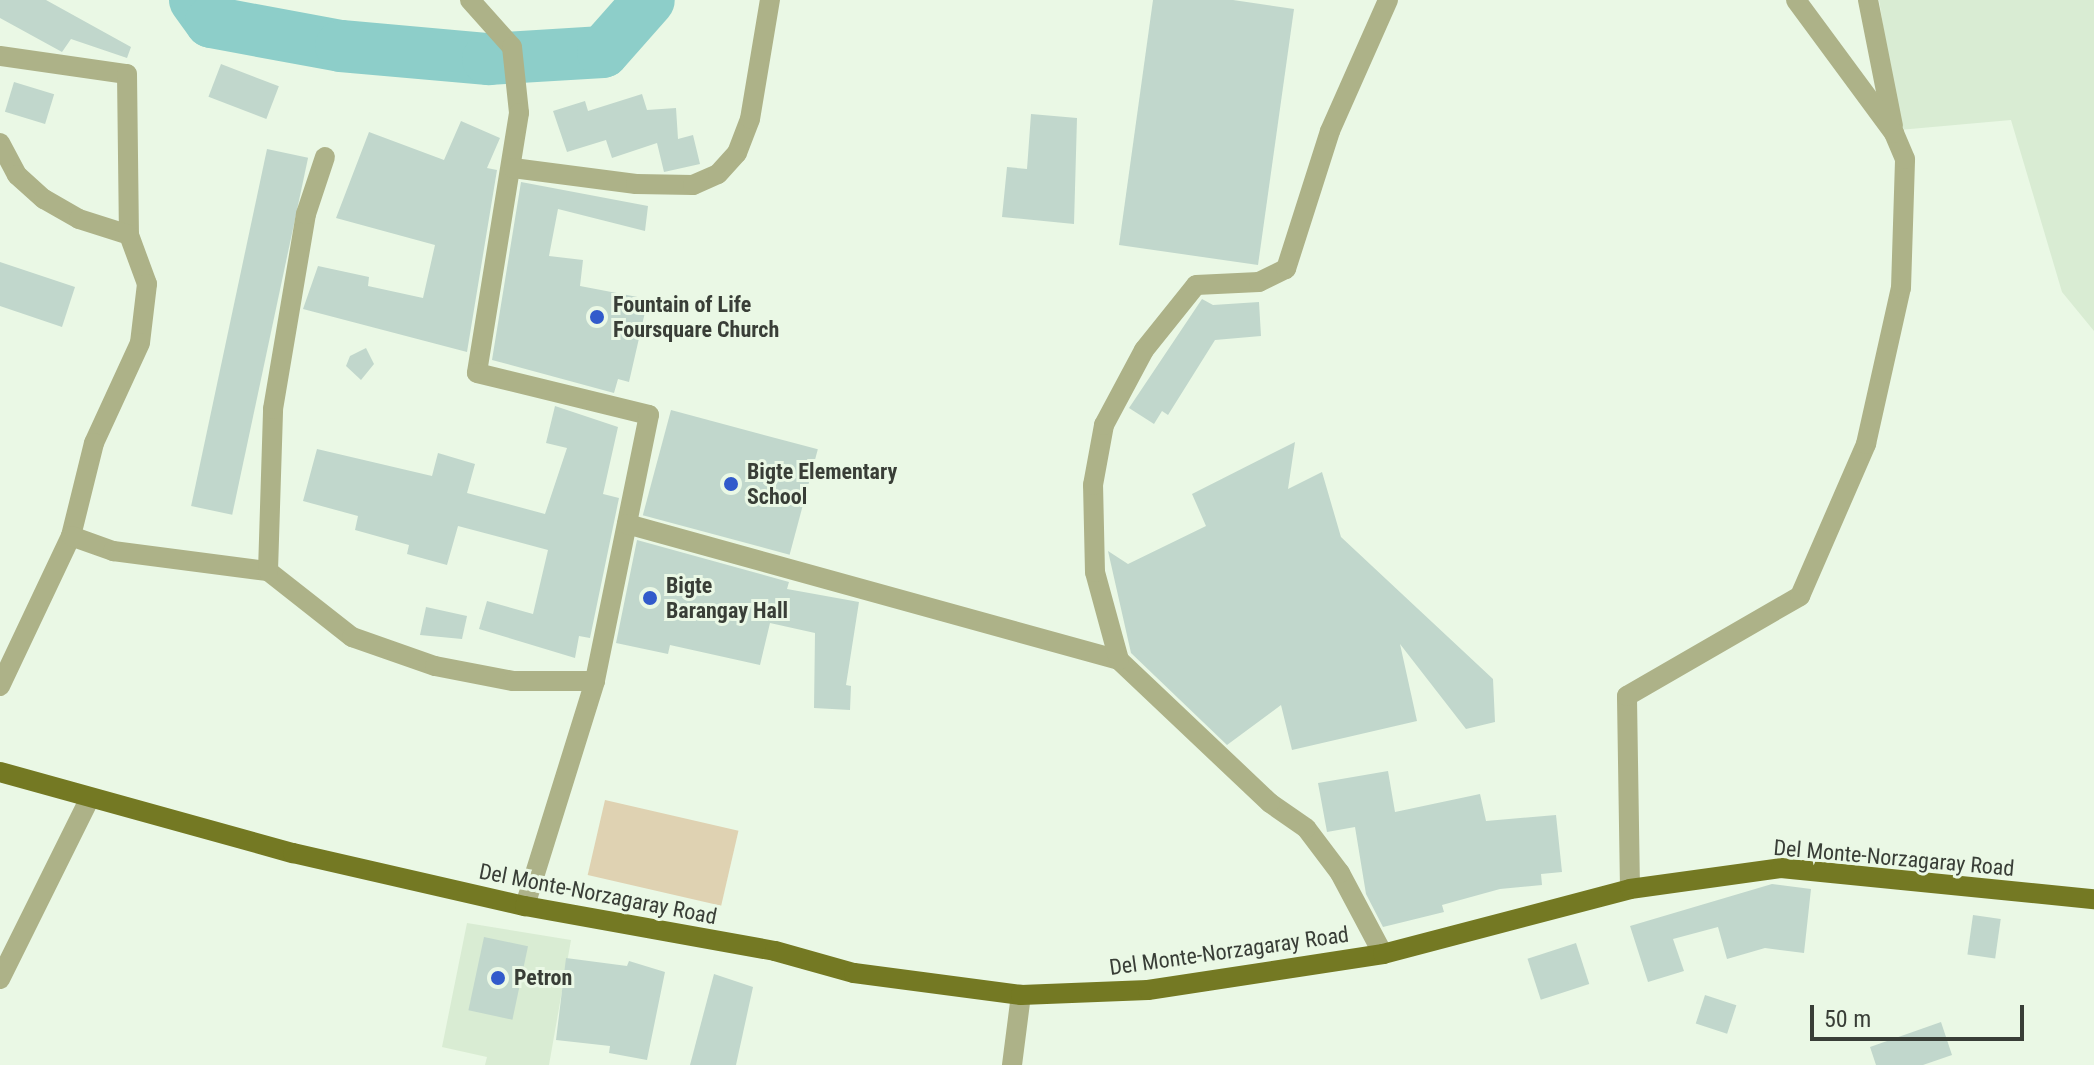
<!DOCTYPE html>
<style>
body{margin:0}
#map{position:relative;width:2094px;height:1065px;overflow:hidden;background:#eaf8e5;font-family:"Roboto Condensed",sans-serif}
div>[style]{position:absolute}
.built>*{inset:0;background:#d9ecd3}
.green>*{inset:0;background:#dfd2b2;transform-origin:0 0}
.river>*{height:52px;margin:-26px;padding:0 26px;transform-origin:26px;border-radius:26px;background:#8dcec9}
.building>*{inset:0;background:#c1d7cc;transform-origin:0 0}
.minor>*{height:20px;margin:-10px;padding:0 10px;transform-origin:10px;border-radius:10px;background:#adb288}
.major>*{height:20px;margin:-10px;padding:0 10px;transform-origin:10px;border-radius:10px;background:#747923}
.dots>*{width:22px;height:22px;translate:-50% -50%;box-sizing:border-box;border:4px solid #eaf8e5;border-radius:50%}
span{translate:-50% -50%;white-space:nowrap;text-align:center;line-height:1.15;-webkit-text-stroke:6px #eaf8e5;paint-order:stroke}
.poi-label{font-size:22px;color:#393e37;font-weight:700}
.left{translate:0 -50%;text-align:left}
.street-label{font-size:22px;color:#393e37}
.scale{position:absolute;left:1810px;top:1005px;width:214px;height:36px;box-sizing:border-box;border:4px solid #393e37;border-top:0;padding-left:10px;font-size:24px;line-height:28px;white-space:nowrap;color:#393e37;-webkit-text-stroke:6px #eaf8e5;paint-order:stroke}
</style>
<div id="map">
<div class="built">
<div style="clip-path:polygon(1879px 0,2094px 0,2094px 331px,2062px 292px,2011px 120px,1899px 130px)"></div>
<div style="clip-path:polygon(467px 923px,571px 940px,549px 1065px,485px 1065px,487px 1057px,442px 1047px)"></div>
</div>
<div class="green">
<div style="left:605px;top:800px;width:137px;height:77px;rotate:13deg"></div>
</div>
<div class="river">
<div style="left:195px;top:0;width:27px;rotate:54deg"></div>
<div style="left:211px;top:22px;width:132px;rotate:10.5deg"></div>
<div style="left:341px;top:46px;width:148px;rotate:5.1deg"></div>
<div style="left:488px;top:59px;width:115px;rotate:-3.5deg"></div>
<div style="left:603px;top:52px;width:69px;rotate:-48.5deg"></div>
</div>
<div class="building">
<div style="clip-path:polygon(0 0,46px 0,131px 47px,127px 58px,71px 39px,62px 52px,0 18px)"></div>
<div style="clip-path:polygon(1153px 0,1233px 0,1294px 9px,1258px 265px,1119px 245px)"></div>
<div style="left:221px;top:64px;width:62px;height:35px;rotate:21deg"></div>
<div style="left:14px;top:82px;width:42px;height:31px;rotate:17deg"></div>
<div style="clip-path:polygon(642px 94px,647px 110px,676px 108px,678px 139px,693px 135px,700px 164px,664px 172px,657px 143px,612px 158px,606px 140px,567px 152px,553px 111px,585px 101px,588px 111px)"></div>
<div style="clip-path:polygon(1031px 114px,1077px 118px,1074px 224px,1002px 217px,1007px 167px,1027px 169px)"></div>
<div style="clip-path:polygon(461px 121px,500px 138px,487px 168px,497px 170px,467px 352px,303px 309px,318px 266px,369px 277px,368px 286px,423px 298px,435px 245px,336px 218px,369px 132px,444px 160px)"></div>
<div style="left:267px;top:149px;width:42px;height:365px;rotate:12deg"></div>
<div style="clip-path:polygon(521px 182px,648px 206px,645px 231px,558px 209px,549px 256px,583px 260px,580px 286px,648px 299px,629px 382px,618px 379px,614px 393px,492px 360px)"></div>
<div style="clip-path:polygon(0 262px,75px 287px,62px 327px,0 306px)"></div>
<div style="clip-path:polygon(1202px 299px,1213px 305px,1259px 302px,1261px 336px,1215px 340px,1168px 415px,1162px 411px,1154px 424px,1129px 408px)"></div>
<div style="clip-path:polygon(366px 348px,374px 364px,361px 380px,346px 366px,350px 356px)"></div>
<div style="clip-path:polygon(555px 406px,618px 427px,603px 494px,619px 498px,590px 638px,579px 636px,575px 658px,479px 629px,487px 601px,533px 614px,548px 550px,458px 526px,447px 565px,407px 554px,409px 545px,355px 530px,358px 516px,303px 501px,317px 449px,432px 476px,438px 453px,475px 464px,467px 493px,545px 514px,567px 448px,546px 443px)"></div>
<div style="left:671px;top:410px;width:152px;height:109px;rotate:15deg"></div>
<div style="clip-path:polygon(1295px 442px,1288px 489px,1322px 472px,1341px 537px,1493px 679px,1495px 722px,1466px 729px,1400px 644px,1417px 721px,1292px 750px,1281px 705px,1227px 745px,1131px 653px,1108px 551px,1128px 564px,1206px 526px,1192px 494px)"></div>
<div style="clip-path:polygon(637px 540px,789px 582px,787px 589px,859px 602px,846px 685px,851px 686px,850px 710px,814px 708px,815px 633px,770px 623px,760px 665px,670px 645px,668px 654px,616px 643px)"></div>
<div style="clip-path:polygon(426px 607px,467px 616px,462px 639px,420px 635px)"></div>
<div style="clip-path:polygon(1388px 771px,1395px 812px,1480px 794px,1486px 821px,1556px 815px,1562px 872px,1541px 874px,1542px 885px,1500px 889px,1442px 905px,1444px 912px,1383px 927px,1366px 894px,1355px 827px,1327px 832px,1318px 783px)"></div>
<div style="clip-path:polygon(1772px 884px,1811px 889px,1804px 953px,1765px 948px,1727px 959px,1718px 927px,1673px 939px,1684px 971px,1648px 982px,1630px 926px)"></div>
<div style="left:1973px;top:915px;width:28px;height:40px;rotate:8deg"></div>
<div style="left:484px;top:937px;width:45px;height:75px;rotate:12deg"></div>
<div style="left:1576px;top:943px;width:43px;height:51px;rotate:72deg"></div>
<div style="clip-path:polygon(566px 958px,627px 966px,629px 961px,665px 972px,647px 1060px,609px 1053px,610px 1046px,556px 1040px)"></div>
<div style="clip-path:polygon(714px 974px,753px 987px,736px 1065px,690px 1065px)"></div>
<div style="left:1705px;top:995px;width:33px;height:30px;rotate:18deg"></div>
<div style="clip-path:polygon(1941px 1022px,1952px 1055px,1923px 1065px,1876px 1065px,1870px 1047px)"></div>
</div>
<div class="minor">
<div style="left:470px;top:0;width:63px;rotate:48.2deg"></div>
<div style="left:512px;top:47px;width:66px;rotate:83.9deg"></div>
<div style="left:519px;top:113px;width:263px;rotate:99.2deg"></div>
<div style="left:477px;top:373px;width:177px;rotate:13.7deg"></div>
<div style="left:649px;top:415px;width:271px;rotate:101.5deg"></div>
<div style="left:595px;top:681px;width:236px;rotate:107.3deg"></div>
<div style="left:1868px;top:0;width:128px;rotate:78.8deg"></div>
<div style="left:0;top:56px;width:128px;rotate:8.1deg"></div>
<div style="left:127px;top:74px;width:161px;rotate:89.3deg"></div>
<div style="left:129px;top:235px;width:52px;rotate:69.8deg"></div>
<div style="left:147px;top:284px;width:59px;rotate:96.8deg"></div>
<div style="left:140px;top:343px;width:110px;rotate:114.7deg"></div>
<div style="left:94px;top:443px;width:96px;rotate:103.9deg"></div>
<div style="left:71px;top:536px;width:166px;rotate:115.3deg"></div>
<div style="left:0;top:143px;width:36px;rotate:62deg"></div>
<div style="left:17px;top:175px;width:36px;rotate:42deg"></div>
<div style="left:44px;top:199px;width:40px;rotate:29.7deg"></div>
<div style="left:79px;top:219px;width:52px;rotate:17.7deg"></div>
<div style="left:513px;top:168px;width:124px;rotate:7.4deg"></div>
<div style="left:636px;top:184px;width:57px;rotate:1deg"></div>
<div style="left:693px;top:185px;width:27px;rotate:-24deg"></div>
<div style="left:718px;top:174px;width:28px;rotate:-48deg"></div>
<div style="left:737px;top:153px;width:36px;rotate:-69deg"></div>
<div style="left:750px;top:119px;width:121px;rotate:-80.5deg"></div>
<div style="left:627px;top:524px;width:510px;rotate:15.45deg"></div>
<div style="left:71px;top:536px;width:45px;rotate:19.7deg"></div>
<div style="left:113px;top:551px;width:156px;rotate:7.4deg"></div>
<div style="left:268px;top:571px;width:107px;rotate:38.2deg"></div>
<div style="left:352px;top:637px;width:88px;rotate:19.3deg"></div>
<div style="left:435px;top:666px;width:79px;rotate:10.9deg"></div>
<div style="left:513px;top:681px;width:82px"></div>
<div style="left:268px;top:571px;width:162px;rotate:-88.2deg"></div>
<div style="left:273px;top:409px;width:198px;rotate:-80.4deg"></div>
<div style="left:306px;top:214px;width:60px;rotate:-71.6deg"></div>
<div style="left:1630px;top:889px;width:193px;rotate:-90.9deg"></div>
<div style="left:1627px;top:696px;width:200px;rotate:-30deg"></div>
<div style="left:1800px;top:596px;width:166px;rotate:-66.5deg"></div>
<div style="left:1866px;top:444px;width:160px;rotate:-77.4deg"></div>
<div style="left:1901px;top:288px;width:129px;rotate:-88.2deg"></div>
<div style="left:1905px;top:159px;width:28px;rotate:-113deg"></div>
<div style="left:1894px;top:133px;width:165px;rotate:-126.4deg"></div>
<div style="left:1383px;top:954px;width:92px;rotate:-118deg"></div>
<div style="left:1340px;top:873px;width:56px;rotate:-127.1deg"></div>
<div style="left:1306px;top:828px;width:44px;rotate:-145.2deg"></div>
<div style="left:1270px;top:803px;width:208px;rotate:-136.6deg"></div>
<div style="left:1119px;top:660px;width:91px;rotate:-105.3deg"></div>
<div style="left:1095px;top:572px;width:87px;rotate:-91.3deg"></div>
<div style="left:1093px;top:485px;width:61px;rotate:-79.6deg"></div>
<div style="left:1104px;top:425px;width:85px;rotate:-61.9deg"></div>
<div style="left:1144px;top:350px;width:83px;rotate:-51.3deg"></div>
<div style="left:1196px;top:285px;width:63px;rotate:-2.7deg"></div>
<div style="left:1259px;top:282px;width:30px;rotate:-26deg"></div>
<div style="left:1286px;top:269px;width:145px;rotate:-72.3deg"></div>
<div style="left:1330px;top:131px;width:143px;rotate:-66.1deg"></div>
<div style="left:0;top:979px;width:200px;rotate:-63.6deg"></div>
<div style="left:1012px;top:1065px;width:71px;rotate:-82.7deg"></div>
</div>
<div class="major">
<div style="left:0;top:772px;width:304px;rotate:15.5deg"></div>
<div style="left:293px;top:853px;width:238px;rotate:12.9deg"></div>
<div style="left:525px;top:906px;width:254px;rotate:10.2deg"></div>
<div style="left:775px;top:951px;width:82px;rotate:15.6deg"></div>
<div style="left:854px;top:973px;width:168px;rotate:7.5deg"></div>
<div style="left:1021px;top:995px;width:127px;rotate:-2.3deg"></div>
<div style="left:1148px;top:990px;width:238px;rotate:-8.7deg"></div>
<div style="left:1383px;top:954px;width:255px;rotate:-14.7deg"></div>
<div style="left:1630px;top:889px;width:152px;rotate:-7.9deg"></div>
<div style="left:1781px;top:868px;width:315px;rotate:5.7deg"></div>
</div>
<div class="dots">
<div style="left:597px;top:317px;background:#325bcb"></div>
<div style="left:731px;top:484px;background:#325bcb"></div>
<div style="left:650px;top:598px;background:#325bcb"></div>
<div style="left:498px;top:978px;background:#325bcb"></div>
</div>
<div class="poi-label">
<span class="left" style="left:613px;top:317px">Fountain of Life<br>Foursquare Church</span>
<span class="left" style="left:747px;top:484px">Bigte Elementary<br>School</span>
<span class="left" style="left:666px;top:598px">Bigte<br>Barangay Hall</span>
<span class="left" style="left:514px;top:978px">Petron</span>
</div>
<div class="street-label">
<span style="left:1894px;top:858px;rotate:5deg">Del Monte-Norzagaray Road</span>
<span style="left:598px;top:894px;rotate:11deg">Del Monte-Norzagaray Road</span>
<span style="left:1229px;top:951px;rotate:-8deg">Del Monte-Norzagaray Road</span>
</div>
<div class="scale">50 m</div>
</div>
